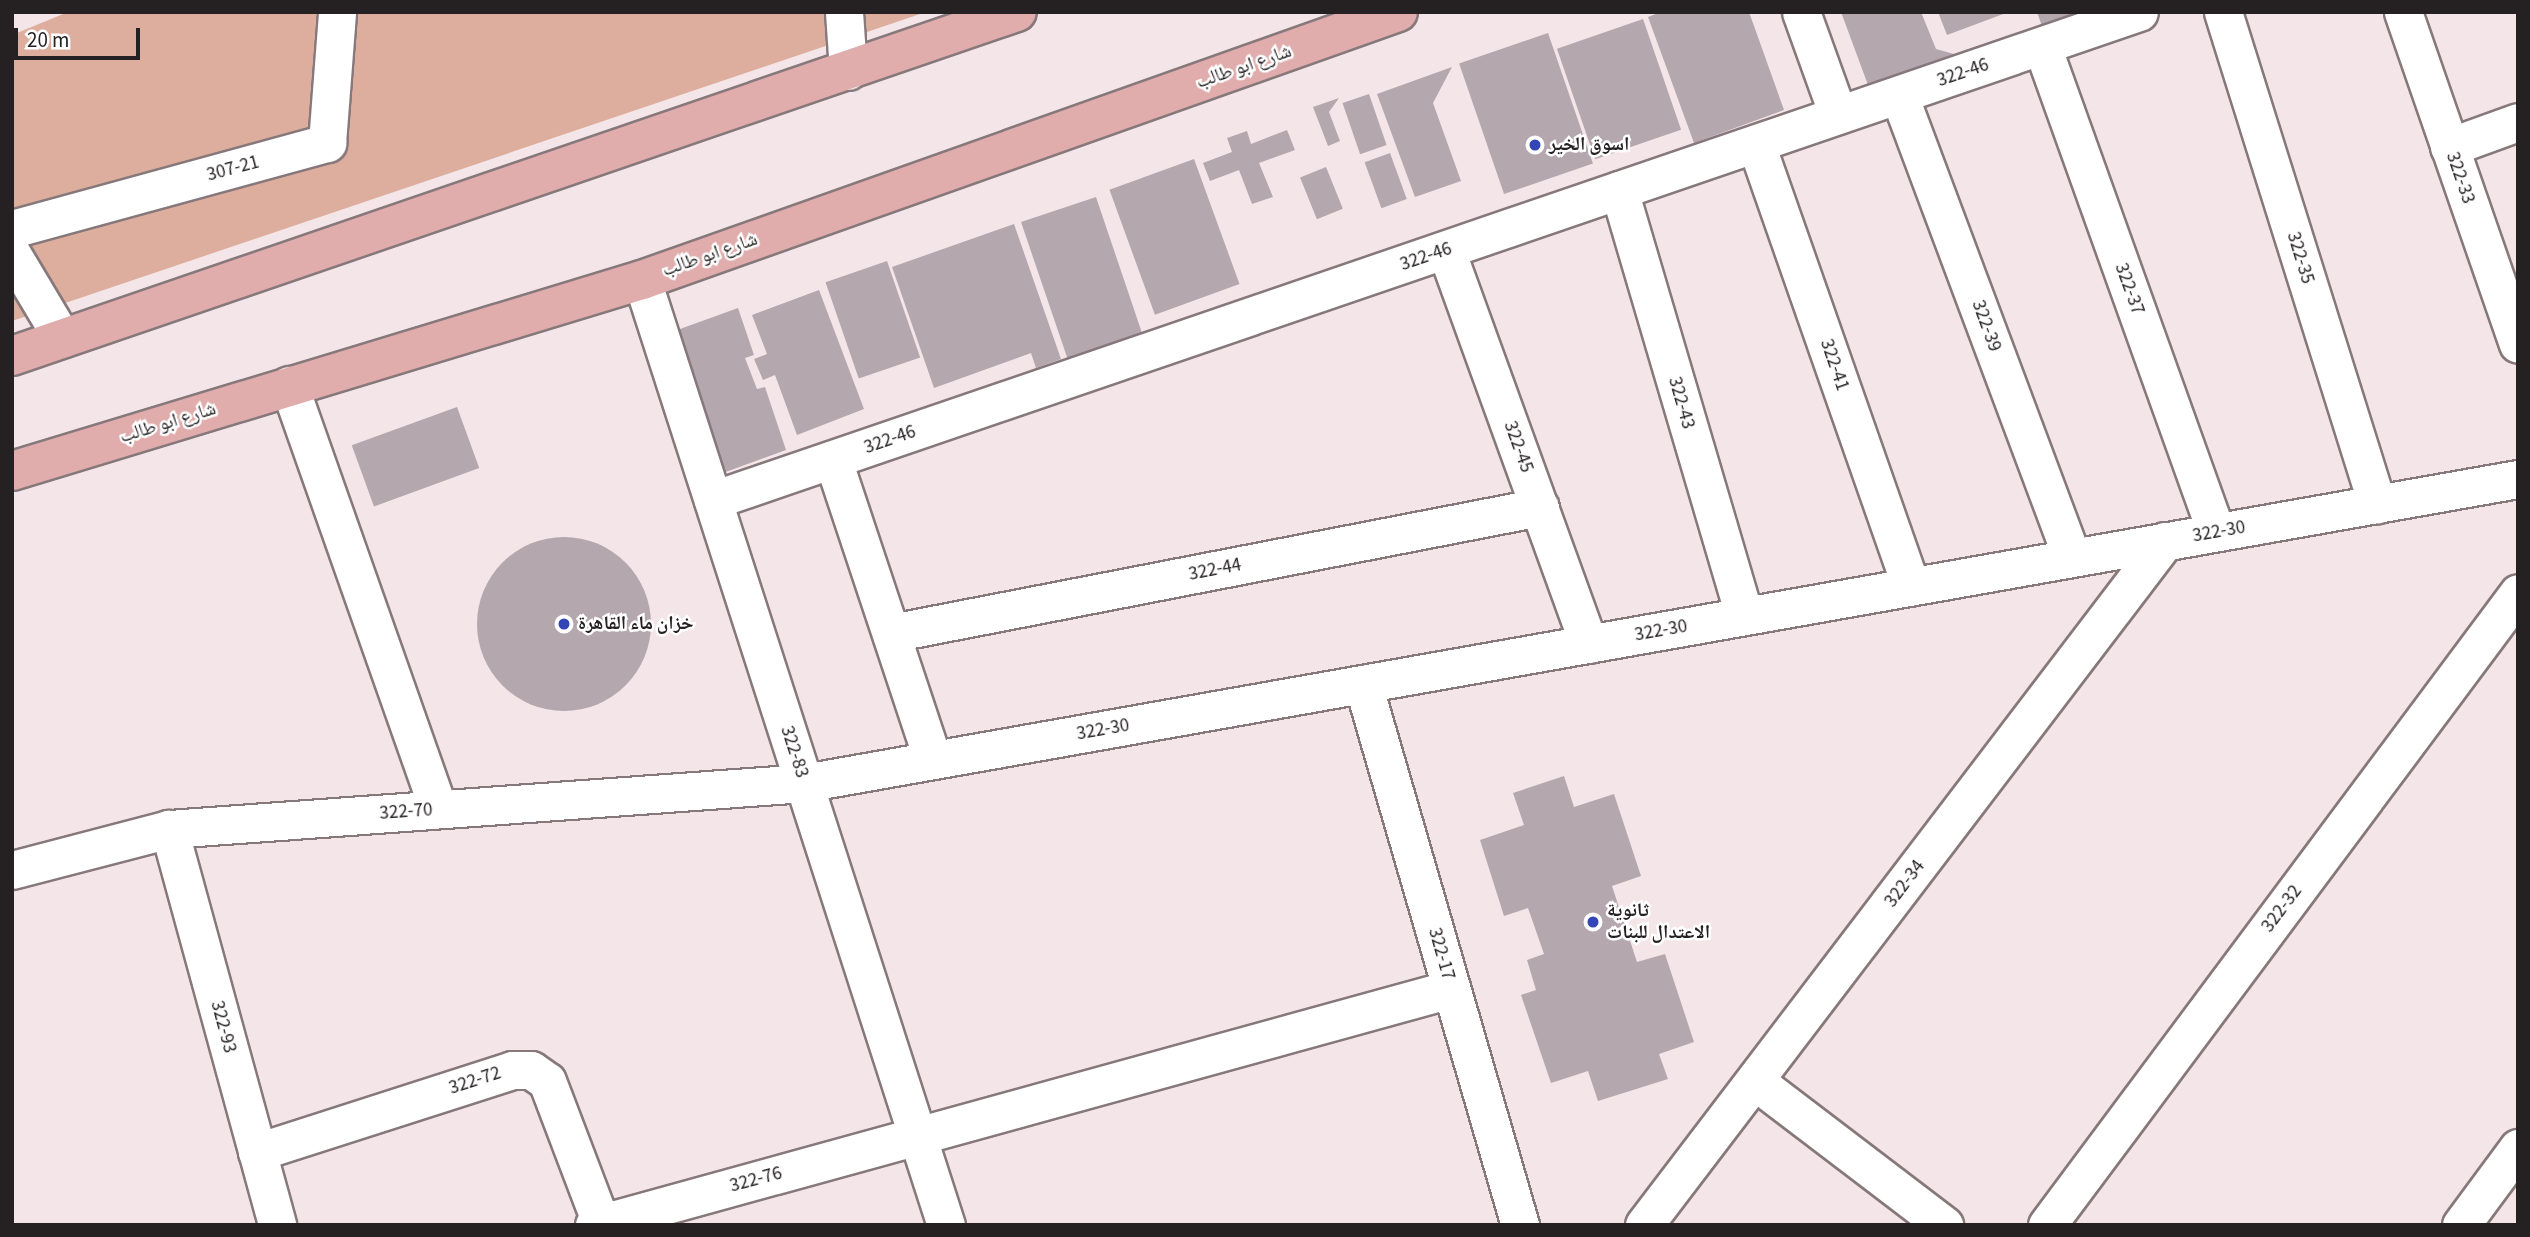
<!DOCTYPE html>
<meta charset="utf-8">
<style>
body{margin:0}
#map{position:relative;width:2530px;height:1237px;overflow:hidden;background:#f4e5e8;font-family:"Source Sans 3","Noto Naskh Arabic",sans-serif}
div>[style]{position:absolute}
.green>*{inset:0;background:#ddad9d}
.building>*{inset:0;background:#b4a7ae;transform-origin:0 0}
.round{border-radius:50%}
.roads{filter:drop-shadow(2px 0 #86787b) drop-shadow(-2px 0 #86787b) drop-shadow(0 2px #86787b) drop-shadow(0 -2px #86787b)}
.street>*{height:37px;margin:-18.5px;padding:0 18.5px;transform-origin:18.5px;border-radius:18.5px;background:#fff}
.primary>*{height:38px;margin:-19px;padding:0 19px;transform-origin:19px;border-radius:19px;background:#e0acac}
.dots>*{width:19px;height:19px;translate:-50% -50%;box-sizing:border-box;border:4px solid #fff;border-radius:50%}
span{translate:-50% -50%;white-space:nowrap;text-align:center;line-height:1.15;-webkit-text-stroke:5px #fff;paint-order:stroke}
.street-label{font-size:19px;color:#252021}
.poi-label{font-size:19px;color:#252021;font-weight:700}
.left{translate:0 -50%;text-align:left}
.frame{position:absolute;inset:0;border:14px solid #252021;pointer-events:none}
.scale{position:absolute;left:14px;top:28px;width:126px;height:32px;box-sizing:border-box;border:4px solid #252021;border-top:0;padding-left:9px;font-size:21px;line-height:24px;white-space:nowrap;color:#252021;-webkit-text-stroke:5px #fff;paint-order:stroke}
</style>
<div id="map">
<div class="green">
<div style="clip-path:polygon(68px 12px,926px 12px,12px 321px,12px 35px)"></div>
</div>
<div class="building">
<div style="clip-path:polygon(1661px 12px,1749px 12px,1784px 110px,1694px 143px,1648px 17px)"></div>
<div style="clip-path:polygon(1841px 12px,1921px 12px,1936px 49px,1954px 54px,1868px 85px)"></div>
<div style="clip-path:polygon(1938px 12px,2006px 12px,2006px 13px,1947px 35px)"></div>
<div style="clip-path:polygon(2037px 12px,2104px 12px,2045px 35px)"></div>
<div style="left:1643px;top:19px;width:117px;height:91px;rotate:71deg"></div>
<div style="left:1548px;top:33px;width:138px;height:94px;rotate:71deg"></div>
<div style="clip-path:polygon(1452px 67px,1433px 103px,1461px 181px,1415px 197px,1377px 94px)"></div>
<div style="left:1369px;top:94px;width:54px;height:28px;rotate:71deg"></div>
<div style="clip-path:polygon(1339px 98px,1329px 112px,1340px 141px,1328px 146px,1313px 107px)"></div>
<div style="clip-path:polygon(1287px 130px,1295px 150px,1259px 163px,1273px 197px,1252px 204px,1239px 170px,1210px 181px,1203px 163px,1232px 152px,1227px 138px,1247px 131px,1251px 144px)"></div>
<div style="left:1390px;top:153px;width:49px;height:27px;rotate:70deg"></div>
<div style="left:1194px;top:159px;width:133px;height:90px;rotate:70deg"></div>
<div style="left:1326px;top:167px;width:45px;height:28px;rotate:68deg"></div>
<div style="clip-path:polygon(1096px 197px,1142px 333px,1153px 329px,1156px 337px,1070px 366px,1021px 222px)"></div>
<div style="clip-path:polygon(1014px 224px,1061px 359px,1036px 368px,1031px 353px,934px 388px,892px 267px)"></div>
<div style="left:887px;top:261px;width:102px;height:65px;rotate:71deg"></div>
<div style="clip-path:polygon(819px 290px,864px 409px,797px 435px,775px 375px,763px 380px,754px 359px,767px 354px,752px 315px)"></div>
<div style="clip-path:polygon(738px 308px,754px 355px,745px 358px,757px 389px,765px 387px,786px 450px,720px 474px,669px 333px)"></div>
<div style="left:457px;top:407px;width:65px;height:112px;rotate:70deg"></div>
<div class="round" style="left:477px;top:537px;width:174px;height:174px"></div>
<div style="clip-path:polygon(1564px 776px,1574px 807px,1614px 794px,1641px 876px,1612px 886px,1637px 962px,1665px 954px,1694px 1042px,1659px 1054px,1668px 1079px,1598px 1101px,1588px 1071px,1551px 1083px,1521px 995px,1536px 990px,1527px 960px,1544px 954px,1528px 908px,1504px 916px,1480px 840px,1524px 825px,1513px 793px)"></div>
</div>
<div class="roads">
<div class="street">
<div style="left:844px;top:12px;width:59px;rotate:86.1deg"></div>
<div style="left:1801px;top:12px;width:109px;rotate:70.2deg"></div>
<div style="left:2223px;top:12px;width:516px;rotate:72.62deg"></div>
<div style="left:2403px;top:12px;width:351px;rotate:70.9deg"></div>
<div style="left:2042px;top:46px;width:516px;rotate:70.3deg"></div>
<div style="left:1899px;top:95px;width:494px;rotate:69.5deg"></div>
<div style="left:1756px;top:144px;width:469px;rotate:70.7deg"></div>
<div style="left:2449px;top:147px;width:73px;rotate:-19.9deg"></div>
<div style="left:1619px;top:190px;width:444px;rotate:73.6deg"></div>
<div style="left:12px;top:229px;width:327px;rotate:-15.3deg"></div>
<div style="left:327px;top:143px;width:131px;rotate:-85.6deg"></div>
<div style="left:1446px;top:250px;width:419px;rotate:70.1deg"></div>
<div style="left:12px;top:254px;width:98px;rotate:59.2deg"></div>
<div style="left:642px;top:280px;width:993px;rotate:72.17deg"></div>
<div style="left:289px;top:385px;width:449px;rotate:70.6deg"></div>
<div style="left:833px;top:460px;width:316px;rotate:71.6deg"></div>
<div style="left:713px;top:500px;width:1507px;rotate:-18.89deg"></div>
<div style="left:891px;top:633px;width:661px;rotate:-10.99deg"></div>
<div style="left:1363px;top:684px;width:563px;rotate:73.82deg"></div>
<div style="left:169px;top:829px;width:410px;rotate:74.7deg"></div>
<div style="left:12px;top:870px;width:162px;rotate:-14.6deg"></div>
<div style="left:169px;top:829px;width:637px;rotate:-4.14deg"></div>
<div style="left:804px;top:783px;width:1741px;rotate:-10.06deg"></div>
<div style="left:1755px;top:1081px;width:238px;rotate:37.3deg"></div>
<div style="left:257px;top:1152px;width:268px;rotate:-17.8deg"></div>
<div style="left:512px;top:1070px;width:19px"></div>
<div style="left:531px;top:1070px;width:19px;rotate:35deg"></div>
<div style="left:547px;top:1081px;width:152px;rotate:69.2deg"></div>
<div style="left:594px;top:1225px;width:889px;rotate:-15.4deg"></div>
<div style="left:1644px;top:1225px;width:860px;rotate:-52.7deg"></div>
<div style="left:2047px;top:1225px;width:788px;rotate:-53.3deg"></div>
<div style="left:2461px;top:1225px;width:96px;rotate:-53.5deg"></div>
</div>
<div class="primary">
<div style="left:12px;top:356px;width:1062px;rotate:-18.9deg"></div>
<div style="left:12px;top:471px;width:658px;rotate:-16.87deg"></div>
<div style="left:642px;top:280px;width:802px;rotate:-19.52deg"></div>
</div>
</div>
<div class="dots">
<div style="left:1535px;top:145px;background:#3445b7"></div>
<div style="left:564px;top:624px;background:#3445b7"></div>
<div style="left:1593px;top:922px;background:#3445b7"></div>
</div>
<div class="street-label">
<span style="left:1244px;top:67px;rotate:-19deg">شارع ابو طالب</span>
<span style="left:1963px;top:73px;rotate:-19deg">322-46</span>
<span style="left:233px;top:169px;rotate:-15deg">307-21</span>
<span style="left:2460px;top:178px;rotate:71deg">322-33</span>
<span style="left:710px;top:255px;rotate:-19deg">شارع ابو طالب</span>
<span style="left:1426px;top:257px;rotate:-19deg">322-46</span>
<span style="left:2300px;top:258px;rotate:73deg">322-35</span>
<span style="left:2129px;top:289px;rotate:70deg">322-37</span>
<span style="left:1986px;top:326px;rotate:70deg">322-39</span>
<span style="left:1834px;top:365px;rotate:71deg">322-41</span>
<span style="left:1681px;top:403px;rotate:74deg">322-43</span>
<span style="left:168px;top:423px;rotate:-17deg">شارع ابو طالب</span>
<span style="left:890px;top:440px;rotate:-19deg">322-46</span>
<span style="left:1518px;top:447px;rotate:70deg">322-45</span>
<span style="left:2219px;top:532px;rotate:-10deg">322-30</span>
<span style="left:1215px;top:570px;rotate:-11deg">322-44</span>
<span style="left:1661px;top:631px;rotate:-10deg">322-30</span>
<span style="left:1103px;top:730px;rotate:-10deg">322-30</span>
<span style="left:794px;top:752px;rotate:72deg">322-83</span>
<span style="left:406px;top:812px;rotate:-4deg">322-70</span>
<span style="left:1905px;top:884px;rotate:-53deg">322-34</span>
<span style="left:2282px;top:909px;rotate:-53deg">322-32</span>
<span style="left:1441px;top:954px;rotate:74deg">322-17</span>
<span style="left:223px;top:1027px;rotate:75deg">322-93</span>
<span style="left:475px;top:1081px;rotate:-18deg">322-72</span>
<span style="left:756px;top:1180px;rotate:-15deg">322-76</span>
</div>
<div class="poi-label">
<span class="left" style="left:1549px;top:145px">اسوق الخير</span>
<span class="left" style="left:578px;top:624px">خزان ماء القاهرة</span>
<span class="left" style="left:1607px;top:922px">ثانوية<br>الاعتدال للبنات</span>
</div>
<div class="frame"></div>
<div class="scale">20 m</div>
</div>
